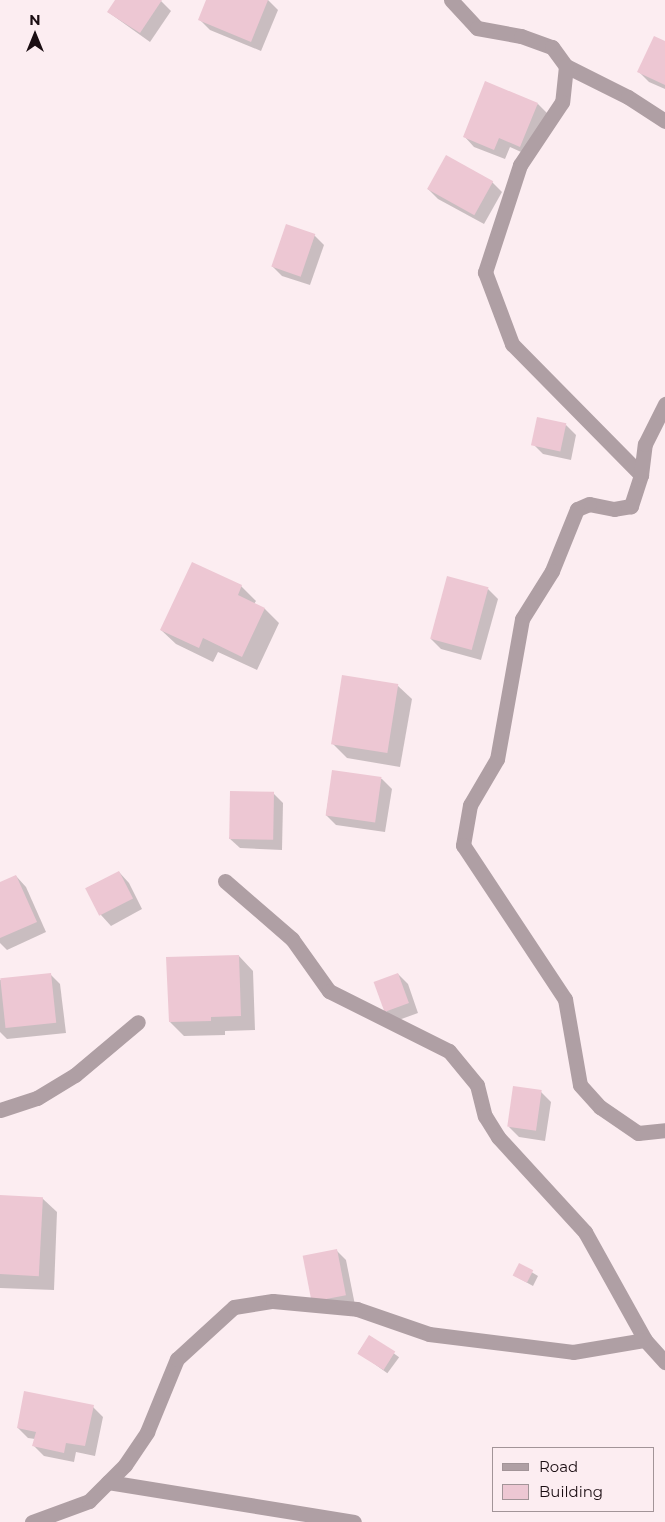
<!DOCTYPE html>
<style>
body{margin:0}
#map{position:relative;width:665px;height:1522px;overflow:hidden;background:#fcedf1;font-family:Montserrat,sans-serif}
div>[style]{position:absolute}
.shadow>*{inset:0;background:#0003;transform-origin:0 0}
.building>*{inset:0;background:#edc7d3;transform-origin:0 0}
.minor>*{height:15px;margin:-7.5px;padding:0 7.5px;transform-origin:7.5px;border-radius:7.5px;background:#af9fa4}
span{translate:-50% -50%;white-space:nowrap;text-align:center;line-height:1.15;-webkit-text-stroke:4px #fcedf1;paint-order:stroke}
.legend{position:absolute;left:492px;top:1447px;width:162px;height:65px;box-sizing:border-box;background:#fcedf1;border:1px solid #a29498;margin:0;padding:6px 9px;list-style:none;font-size:15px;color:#1b0e13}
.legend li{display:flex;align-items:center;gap:10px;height:25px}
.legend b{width:25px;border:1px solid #a29498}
.north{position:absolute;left:10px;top:10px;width:50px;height:50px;-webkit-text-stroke:4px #fcedf1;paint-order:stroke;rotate:0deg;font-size:14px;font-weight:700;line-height:20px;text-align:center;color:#1b0e13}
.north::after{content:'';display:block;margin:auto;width:18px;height:22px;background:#1b0e13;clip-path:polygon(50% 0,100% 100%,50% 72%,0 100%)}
</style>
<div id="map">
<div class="shadow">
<div style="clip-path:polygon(116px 0,160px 0,171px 11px,150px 42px,108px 12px)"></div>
<div style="clip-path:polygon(208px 0,268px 0,278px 10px,261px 51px,210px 30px,200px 20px)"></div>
<div style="clip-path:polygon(665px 42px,665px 89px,649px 82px,639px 72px)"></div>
<div style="clip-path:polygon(538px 104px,548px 114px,530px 156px,510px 147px,505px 159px,474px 147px,464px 136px)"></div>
<div style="clip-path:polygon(492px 182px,502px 192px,484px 224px,438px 199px,428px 189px)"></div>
<div style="clip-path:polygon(314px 235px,324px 245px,310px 285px,282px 276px,272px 266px)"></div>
<div style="clip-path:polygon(566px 425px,576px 435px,571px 460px,543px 454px,533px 444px)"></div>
<div style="clip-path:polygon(241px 586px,256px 601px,254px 604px,265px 609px,279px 623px,257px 670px,218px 652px,213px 662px,176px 644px,161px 630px)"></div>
<div style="clip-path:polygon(488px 589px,498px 599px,481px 660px,441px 649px,431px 639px)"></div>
<div style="clip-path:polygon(397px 685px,412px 699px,400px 767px,347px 758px,332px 743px)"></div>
<div style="clip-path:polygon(333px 771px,382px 779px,392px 789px,385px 832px,336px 825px,326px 815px)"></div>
<div style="clip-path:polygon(273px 793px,283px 803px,282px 850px,240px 848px,229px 838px)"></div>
<div style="clip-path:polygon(119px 872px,129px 883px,142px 909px,111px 926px,101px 915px,87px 888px)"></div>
<div style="clip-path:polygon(16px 876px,26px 887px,46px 932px,7px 950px,0 943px,0 883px)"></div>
<div style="clip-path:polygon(239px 956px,253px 971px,255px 1030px,225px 1031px,225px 1035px,184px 1036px,170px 1022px)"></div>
<div style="clip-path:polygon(50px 974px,60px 984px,66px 1033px,7px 1039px,0 1032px,0 980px)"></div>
<div style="clip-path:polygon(398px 974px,408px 984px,418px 1013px,396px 1021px,386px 1011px)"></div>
<div style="clip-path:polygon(541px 1092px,551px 1102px,545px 1141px,519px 1137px,509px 1127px)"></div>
<div style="clip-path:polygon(0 1196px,42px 1198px,57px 1212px,54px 1290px,0 1288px)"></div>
<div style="clip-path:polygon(336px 1250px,346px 1260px,355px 1305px,324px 1311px)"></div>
<div style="clip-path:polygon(520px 1265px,538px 1276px,533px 1286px,515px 1276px)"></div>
<div style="left:370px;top:1336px;width:36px;height:20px;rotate:36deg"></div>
<div style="clip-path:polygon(93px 1407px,103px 1417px,95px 1456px,76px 1452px,74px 1462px,44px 1456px,34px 1446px,35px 1439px,28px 1438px,18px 1428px)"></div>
</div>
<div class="building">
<div style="clip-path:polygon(115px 0,162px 0,140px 33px,107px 12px)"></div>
<div style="clip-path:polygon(206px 0,268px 0,251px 42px,198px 20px)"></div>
<div style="clip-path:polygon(654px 36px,665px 41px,665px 85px,637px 72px)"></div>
<div style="clip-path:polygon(485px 81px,538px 103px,520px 147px,499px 138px,494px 150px,463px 137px)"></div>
<div style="left:446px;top:155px;width:54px;height:39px;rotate:29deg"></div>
<div style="left:286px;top:224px;width:31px;height:45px;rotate:19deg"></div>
<div style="left:537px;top:417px;width:30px;height:29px;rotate:12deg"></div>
<div style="clip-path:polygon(192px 562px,242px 585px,238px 595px,265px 608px,242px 657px,203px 638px,199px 648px,160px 630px)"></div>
<div style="left:447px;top:576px;width:43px;height:65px;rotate:15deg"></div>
<div style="left:342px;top:675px;width:57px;height:70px;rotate:9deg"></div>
<div style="left:332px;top:770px;width:50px;height:46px;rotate:8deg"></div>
<div style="left:230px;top:791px;width:44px;height:48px;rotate:1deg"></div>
<div style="left:119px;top:871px;width:31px;height:38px;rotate:63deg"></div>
<div style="clip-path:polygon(16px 875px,37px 922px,0 938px,0 882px)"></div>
<div style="clip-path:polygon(239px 955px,241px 1016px,211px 1017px,211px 1021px,169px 1022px,166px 957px)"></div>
<div style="left:51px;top:973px;width:50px;height:51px;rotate:84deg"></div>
<div style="left:398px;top:973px;width:32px;height:26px;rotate:70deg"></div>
<div style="left:513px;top:1086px;width:29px;height:41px;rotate:8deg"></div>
<div style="left:0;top:1195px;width:43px;height:79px;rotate:3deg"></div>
<div style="left:337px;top:1249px;width:47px;height:35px;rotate:79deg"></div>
<div style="left:519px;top:1263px;width:16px;height:14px;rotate:27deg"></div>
<div style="left:369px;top:1335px;width:31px;height:22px;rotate:32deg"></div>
<div style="clip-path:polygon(24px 1391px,94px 1405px,85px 1446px,66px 1443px,64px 1453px,32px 1446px,36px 1432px,17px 1428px)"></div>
</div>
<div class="minor">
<div style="left:451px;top:0;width:38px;rotate:47deg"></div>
<div style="left:477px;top:28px;width:45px;rotate:10.3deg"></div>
<div style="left:521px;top:36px;width:33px;rotate:20deg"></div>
<div style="left:552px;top:47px;width:24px;rotate:54deg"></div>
<div style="left:566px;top:66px;width:69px;rotate:26.6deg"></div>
<div style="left:628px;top:97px;width:44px;rotate:33deg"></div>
<div style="left:566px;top:66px;width:36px;rotate:96deg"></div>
<div style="left:562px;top:102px;width:76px;rotate:123.7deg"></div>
<div style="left:520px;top:165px;width:113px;rotate:108.1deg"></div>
<div style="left:485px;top:272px;width:77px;rotate:69.4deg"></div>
<div style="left:512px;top:344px;width:184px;rotate:45.4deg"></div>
<div style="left:641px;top:475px;width:33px;rotate:108deg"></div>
<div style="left:631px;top:506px;width:17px;rotate:170deg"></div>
<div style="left:614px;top:509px;width:25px;rotate:-169deg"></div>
<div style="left:589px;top:504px;width:13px;rotate:157deg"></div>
<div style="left:577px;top:509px;width:67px;rotate:112deg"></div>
<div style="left:552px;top:571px;width:57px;rotate:122deg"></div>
<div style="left:522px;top:619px;width:142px;rotate:100.1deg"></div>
<div style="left:497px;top:759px;width:53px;rotate:120.4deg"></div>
<div style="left:470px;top:805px;width:41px;rotate:99.9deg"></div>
<div style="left:463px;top:845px;width:185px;rotate:56.5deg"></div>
<div style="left:565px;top:999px;width:87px;rotate:80.1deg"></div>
<div style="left:580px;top:1085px;width:30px;rotate:48deg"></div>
<div style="left:600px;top:1107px;width:46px;rotate:34.4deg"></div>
<div style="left:638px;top:1133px;width:27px;rotate:-6deg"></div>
<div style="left:641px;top:475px;width:31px;rotate:-83deg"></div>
<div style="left:645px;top:444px;width:45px;rotate:-63.4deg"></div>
<div style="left:225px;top:881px;width:89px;rotate:40.9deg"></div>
<div style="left:292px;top:939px;width:64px;rotate:54.6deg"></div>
<div style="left:329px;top:991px;width:134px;rotate:26.6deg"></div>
<div style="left:449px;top:1051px;width:44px;rotate:50.5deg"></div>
<div style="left:477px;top:1085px;width:32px;rotate:76deg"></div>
<div style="left:485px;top:1116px;width:25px;rotate:58deg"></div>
<div style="left:498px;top:1137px;width:129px;rotate:47.5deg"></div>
<div style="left:585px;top:1232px;width:124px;rotate:60.9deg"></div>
<div style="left:645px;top:1340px;width:30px;rotate:48deg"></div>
<div style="left:0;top:1110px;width:39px;rotate:-18deg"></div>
<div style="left:37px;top:1098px;width:44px;rotate:-31.2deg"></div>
<div style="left:75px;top:1075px;width:82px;rotate:-40.1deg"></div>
<div style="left:108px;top:1482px;width:249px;rotate:9.2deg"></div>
<div style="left:32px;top:1522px;width:61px;rotate:-20.2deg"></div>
<div style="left:89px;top:1501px;width:51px;rotate:-45deg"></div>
<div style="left:125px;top:1465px;width:40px;rotate:-56deg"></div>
<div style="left:147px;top:1432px;width:79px;rotate:-67.7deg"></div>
<div style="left:177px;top:1359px;width:77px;rotate:-42.4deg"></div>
<div style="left:234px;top:1307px;width:39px;rotate:-9deg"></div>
<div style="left:273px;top:1301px;width:84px;rotate:5.4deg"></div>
<div style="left:357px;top:1309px;width:76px;rotate:19.1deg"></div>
<div style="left:429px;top:1334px;width:145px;rotate:7.1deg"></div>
<div style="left:573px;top:1352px;width:73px;rotate:-9.5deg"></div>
</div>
<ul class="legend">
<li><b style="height:6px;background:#af9fa4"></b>Road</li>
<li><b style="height:14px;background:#edc7d3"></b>Building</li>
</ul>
<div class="north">N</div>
</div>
